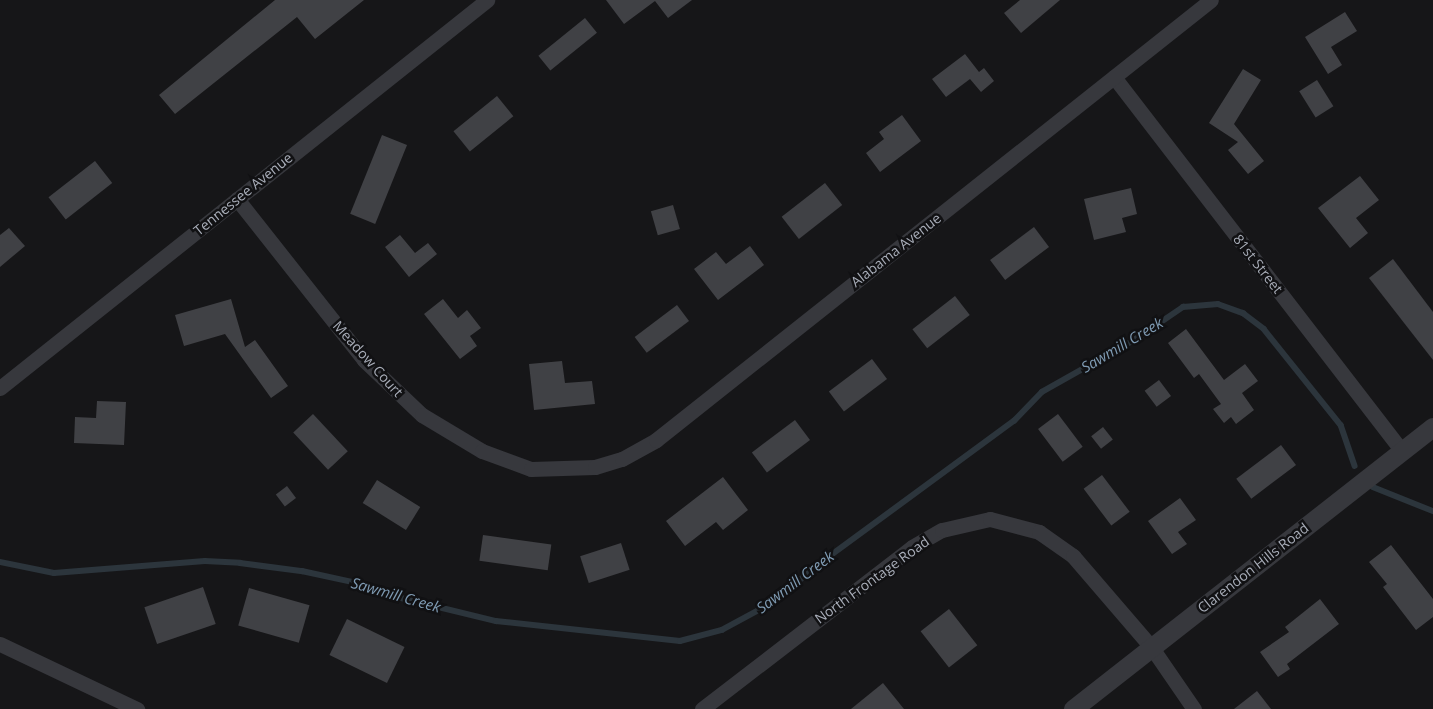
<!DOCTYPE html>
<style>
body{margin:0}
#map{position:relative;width:1433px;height:709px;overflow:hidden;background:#161618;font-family:"Open Sans",sans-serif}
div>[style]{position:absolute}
.stream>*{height:5.5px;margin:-2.75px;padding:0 2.75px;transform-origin:2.75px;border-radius:2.75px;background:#2c353c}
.building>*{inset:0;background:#404145;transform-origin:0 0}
.minor>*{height:15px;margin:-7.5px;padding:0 7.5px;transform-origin:7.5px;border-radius:7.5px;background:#37383d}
.tertiary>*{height:19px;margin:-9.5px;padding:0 9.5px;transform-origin:9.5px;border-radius:9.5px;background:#37383d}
span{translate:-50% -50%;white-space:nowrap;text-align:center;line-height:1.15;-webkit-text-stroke:5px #111113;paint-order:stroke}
.street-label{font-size:14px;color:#a8adb8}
.water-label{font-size:15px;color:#7f9bb3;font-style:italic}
</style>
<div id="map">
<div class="stream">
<div style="left:1373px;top:487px;width:65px;rotate:21.8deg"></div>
<div style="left:0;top:562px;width:55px;rotate:11.5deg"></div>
<div style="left:54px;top:573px;width:151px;rotate:-4.5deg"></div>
<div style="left:205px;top:561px;width:35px;rotate:3deg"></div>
<div style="left:240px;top:563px;width:63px;rotate:7.4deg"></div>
<div style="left:302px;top:571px;width:52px;rotate:12.2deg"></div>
<div style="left:353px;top:582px;width:38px;rotate:20deg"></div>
<div style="left:389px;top:595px;width:110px;rotate:13.7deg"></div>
<div style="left:496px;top:621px;width:185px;rotate:6.2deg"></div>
<div style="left:680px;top:641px;width:43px;rotate:-14.7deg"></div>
<div style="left:722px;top:630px;width:57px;rotate:-28.4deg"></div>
<div style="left:772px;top:603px;width:61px;rotate:-39.7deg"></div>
<div style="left:819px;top:564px;width:242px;rotate:-36.3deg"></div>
<div style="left:1014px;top:421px;width:40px;rotate:-46deg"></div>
<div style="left:1042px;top:392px;width:108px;rotate:-29.4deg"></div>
<div style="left:1136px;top:339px;width:57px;rotate:-34.2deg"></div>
<div style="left:1183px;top:307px;width:35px;rotate:-5deg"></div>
<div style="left:1218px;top:304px;width:27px;rotate:20deg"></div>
<div style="left:1243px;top:313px;width:26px;rotate:37deg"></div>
<div style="left:1264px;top:329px;width:123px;rotate:51.3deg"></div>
<div style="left:1341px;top:425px;width:43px;rotate:71.1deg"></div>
</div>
<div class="building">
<div style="clip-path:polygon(275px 0,364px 0,315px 39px,297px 17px,175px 114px,159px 95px)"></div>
<div style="clip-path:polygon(606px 0,692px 0,668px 18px,655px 1px,624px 24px)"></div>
<div style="clip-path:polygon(1020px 0,1060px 0,1021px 33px,1004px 13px)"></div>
<div style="clip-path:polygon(1345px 12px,1357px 31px,1331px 47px,1342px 65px,1328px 74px,1305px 37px)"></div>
<div style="left:585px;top:18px;width:19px;height:60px;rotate:51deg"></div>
<div style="clip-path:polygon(965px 54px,979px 72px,984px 68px,994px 81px,981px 92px,970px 79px,946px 97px,932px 79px)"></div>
<div style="clip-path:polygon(1243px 69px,1261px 80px,1234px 124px,1264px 161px,1248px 174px,1228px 150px,1238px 142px,1209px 123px)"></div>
<div style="left:1317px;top:80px;width:31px;height:21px;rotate:58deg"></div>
<div style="left:497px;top:96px;width:26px;height:56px;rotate:51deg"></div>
<div style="clip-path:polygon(902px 115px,921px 141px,880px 172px,866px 153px,884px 139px,879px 132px)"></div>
<div style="left:382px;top:135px;width:27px;height:85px;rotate:22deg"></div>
<div style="left:95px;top:161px;width:28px;height:59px;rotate:52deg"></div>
<div style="clip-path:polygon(1360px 176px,1379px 200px,1356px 218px,1368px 233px,1350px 248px,1318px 208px)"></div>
<div style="left:825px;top:183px;width:28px;height:55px;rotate:52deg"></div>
<div style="clip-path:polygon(1131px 188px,1137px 214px,1122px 218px,1126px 232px,1094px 240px,1084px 199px)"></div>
<div style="left:673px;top:205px;width:25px;height:23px;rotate:74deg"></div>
<div style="left:1034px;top:227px;width:25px;height:55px;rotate:53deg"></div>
<div style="clip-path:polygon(9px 228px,25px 246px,0 267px,0 235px)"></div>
<div style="clip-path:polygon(400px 235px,415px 253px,428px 243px,437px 254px,409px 277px,385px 247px)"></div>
<div style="clip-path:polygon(750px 246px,764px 265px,718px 300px,694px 269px,716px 252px,726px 264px)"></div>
<div style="clip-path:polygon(1393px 259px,1433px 312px,1433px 360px,1369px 278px)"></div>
<div style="left:955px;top:296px;width:24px;height:54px;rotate:52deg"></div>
<div style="clip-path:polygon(231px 299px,245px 347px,255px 340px,288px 386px,271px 398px,225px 334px,184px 346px,175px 315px)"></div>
<div style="clip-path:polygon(443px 299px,458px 318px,467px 310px,481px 328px,470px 336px,477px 346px,460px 359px,424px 314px)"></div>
<div style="left:677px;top:305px;width:20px;height:53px;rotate:53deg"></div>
<div style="clip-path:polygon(1186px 329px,1224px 380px,1245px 364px,1258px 381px,1242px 393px,1254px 410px,1236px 424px,1231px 417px,1224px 423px,1213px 409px,1221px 404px,1199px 374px,1194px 378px,1168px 343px)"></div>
<div style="left:872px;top:359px;width:25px;height:54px;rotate:53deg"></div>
<div style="clip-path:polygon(562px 361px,565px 383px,592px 381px,595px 404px,534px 410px,529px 364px)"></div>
<div style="left:1159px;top:380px;width:20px;height:18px;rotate:53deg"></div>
<div style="clip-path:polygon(97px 401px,126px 402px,124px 445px,74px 443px,75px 417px,96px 418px)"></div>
<div style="left:313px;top:414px;width:51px;height:27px;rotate:47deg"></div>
<div style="left:1058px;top:414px;width:41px;height:25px;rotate:53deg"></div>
<div style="left:795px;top:420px;width:25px;height:54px;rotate:53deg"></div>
<div style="left:1103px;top:427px;width:16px;height:15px;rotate:52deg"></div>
<div style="left:1281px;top:445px;width:25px;height:56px;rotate:53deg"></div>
<div style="left:1102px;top:475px;width:46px;height:23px;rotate:53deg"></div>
<div style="clip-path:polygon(723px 477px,748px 510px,723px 530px,716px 522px,685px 546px,666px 521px)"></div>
<div style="left:377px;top:480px;width:51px;height:27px;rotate:32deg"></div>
<div style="left:287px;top:486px;width:15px;height:14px;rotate:53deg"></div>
<div style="clip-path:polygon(1180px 498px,1196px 520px,1178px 532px,1187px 544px,1172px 554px,1148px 521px)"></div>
<div style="left:483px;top:535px;width:69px;height:26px;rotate:8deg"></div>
<div style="left:621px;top:543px;width:28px;height:43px;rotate:72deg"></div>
<div style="clip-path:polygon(1391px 545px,1433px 599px,1433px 617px,1416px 630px,1383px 587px,1387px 584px,1369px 562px)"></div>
<div style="left:203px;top:587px;width:39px;height:62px;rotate:71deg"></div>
<div style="left:249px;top:588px;width:63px;height:39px;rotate:16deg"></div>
<div style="clip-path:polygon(1320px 599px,1339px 624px,1287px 664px,1290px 669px,1278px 677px,1260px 652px,1289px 632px,1285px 627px)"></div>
<div style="left:949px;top:609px;width:46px;height:36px;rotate:52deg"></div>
<div style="left:347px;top:619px;width:64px;height:40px;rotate:26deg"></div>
<div style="clip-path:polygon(883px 683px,904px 709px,851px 709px)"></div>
<div style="clip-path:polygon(1257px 691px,1271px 709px,1234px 709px)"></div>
</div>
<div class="minor">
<div style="left:1114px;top:77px;width:472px;rotate:52.4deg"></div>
<div style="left:237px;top:199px;width:205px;rotate:51.7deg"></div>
<div style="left:364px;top:360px;width:80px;rotate:43.5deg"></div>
<div style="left:422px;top:415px;width:70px;rotate:31deg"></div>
<div style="left:482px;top:451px;width:52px;rotate:20.2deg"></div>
<div style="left:531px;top:469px;width:64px;rotate:-1.8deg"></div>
<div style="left:595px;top:467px;width:28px;rotate:-17deg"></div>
<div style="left:622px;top:459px;width:39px;rotate:-29deg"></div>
<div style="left:656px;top:440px;width:708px;rotate:-38.41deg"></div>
<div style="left:0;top:388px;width:623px;rotate:-38.54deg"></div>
<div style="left:0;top:644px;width:152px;rotate:25.4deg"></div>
<div style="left:702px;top:709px;width:265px;rotate:-37.6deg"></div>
<div style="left:912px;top:547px;width:34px;rotate:-30deg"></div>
<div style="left:942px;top:530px;width:49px;rotate:-12.9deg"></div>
<div style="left:990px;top:519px;width:51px;rotate:14.9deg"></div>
<div style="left:1039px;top:532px;width:42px;rotate:35.2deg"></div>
<div style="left:1073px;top:556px;width:121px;rotate:49.3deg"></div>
<div style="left:1152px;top:648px;width:74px;rotate:55.5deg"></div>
</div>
<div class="tertiary">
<div style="left:1073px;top:709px;width:457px;rotate:-38.1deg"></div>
</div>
<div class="street-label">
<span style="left:243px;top:194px;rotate:-39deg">Tennessee Avenue</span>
<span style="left:896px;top:250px;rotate:-38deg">Alabama Avenue</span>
<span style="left:1258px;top:264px;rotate:52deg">81st Street</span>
<span style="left:368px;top:359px;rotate:48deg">Meadow Court</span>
<span style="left:1253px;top:568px;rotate:-38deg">Clarendon Hills Road</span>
<span style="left:872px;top:580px;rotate:-36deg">North Frontage Road</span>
</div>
<div class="water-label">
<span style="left:1122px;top:345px;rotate:-31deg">Sawmill Creek</span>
<span style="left:795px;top:582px;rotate:-37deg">Sawmill Creek</span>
<span style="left:396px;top:595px;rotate:16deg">Sawmill Creek</span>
</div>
</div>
